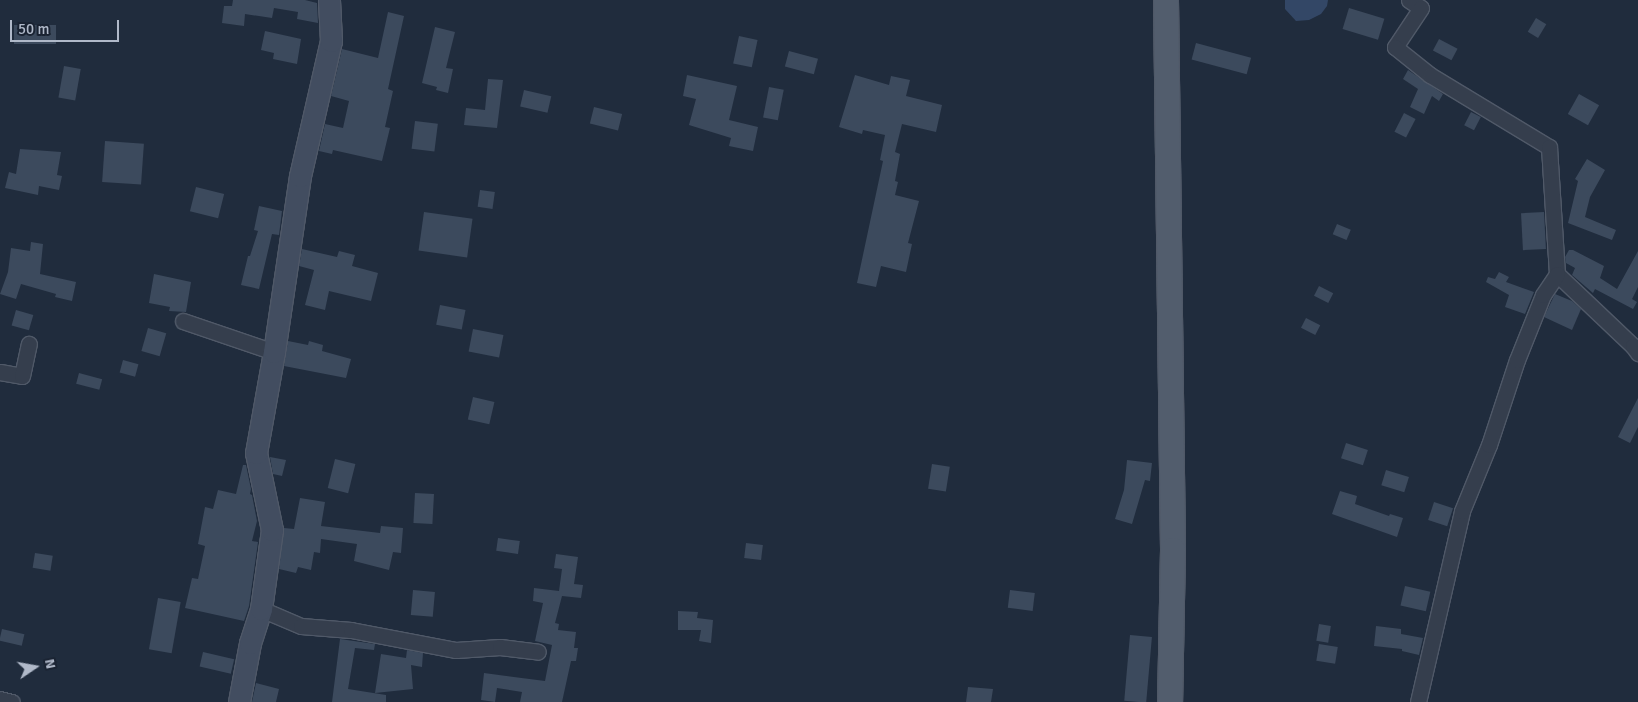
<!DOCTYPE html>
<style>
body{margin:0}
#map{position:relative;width:1638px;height:702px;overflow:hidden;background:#202c3d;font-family:Signika,sans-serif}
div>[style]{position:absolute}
.water>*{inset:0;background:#334766}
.building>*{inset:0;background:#3c4a5d;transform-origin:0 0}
.roads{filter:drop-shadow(1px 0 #505968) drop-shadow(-1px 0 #505968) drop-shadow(0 1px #505968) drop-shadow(0 -1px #505968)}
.street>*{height:15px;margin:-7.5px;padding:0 7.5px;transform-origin:7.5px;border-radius:7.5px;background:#353e4d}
.secondary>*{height:21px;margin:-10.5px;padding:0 10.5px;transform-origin:10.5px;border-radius:10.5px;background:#424d60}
.primary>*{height:24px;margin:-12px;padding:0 12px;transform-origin:12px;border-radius:12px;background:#525d6d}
span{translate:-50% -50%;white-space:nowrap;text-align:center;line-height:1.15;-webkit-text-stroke:4px #1a2332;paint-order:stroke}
.north{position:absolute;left:10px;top:642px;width:50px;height:50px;-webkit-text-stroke:4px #1a2332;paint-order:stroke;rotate:78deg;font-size:14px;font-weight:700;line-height:20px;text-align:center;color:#b0b9c9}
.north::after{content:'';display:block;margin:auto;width:18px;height:22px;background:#b0b9c9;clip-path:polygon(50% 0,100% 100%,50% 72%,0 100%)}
.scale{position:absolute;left:10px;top:20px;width:109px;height:22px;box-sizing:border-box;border:2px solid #b0b9c9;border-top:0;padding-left:6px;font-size:15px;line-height:18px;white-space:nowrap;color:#b0b9c9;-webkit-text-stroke:4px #1a2332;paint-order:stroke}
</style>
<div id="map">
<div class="water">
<div style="clip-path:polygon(1285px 0,1328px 0,1327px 6px,1321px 14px,1309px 20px,1296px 21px,1285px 9px)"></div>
</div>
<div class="building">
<div style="clip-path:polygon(233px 0,305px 0,317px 3px,318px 23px,297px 19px,298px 12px,274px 8px,272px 18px,245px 14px,244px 26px,222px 23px,224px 6px,232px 6px)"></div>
<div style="left:1349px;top:8px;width:37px;height:22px;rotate:17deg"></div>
<div style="clip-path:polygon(388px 12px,404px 16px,388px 89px,393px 91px,385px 127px,390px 128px,382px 161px,333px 150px,332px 154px,319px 151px,325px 124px,343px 128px,349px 101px,331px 96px,342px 49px,378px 58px)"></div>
<div style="left:1536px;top:18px;width:12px;height:16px;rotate:31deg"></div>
<div style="left:56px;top:25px;width:19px;height:42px;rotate:90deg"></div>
<div style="clip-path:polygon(435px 27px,455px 32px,446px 68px,453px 69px,448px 93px,436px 90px,437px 87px,422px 83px)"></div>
<div style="clip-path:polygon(265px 31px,301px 39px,297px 64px,273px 59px,274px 53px,261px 50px)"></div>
<div style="left:739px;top:36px;width:19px;height:28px;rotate:12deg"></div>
<div style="left:1439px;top:39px;width:21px;height:13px;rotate:28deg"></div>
<div style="left:1196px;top:43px;width:57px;height:17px;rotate:15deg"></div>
<div style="left:789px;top:51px;width:30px;height:16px;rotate:15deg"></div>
<div style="left:64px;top:66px;width:17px;height:32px;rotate:10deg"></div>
<div style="clip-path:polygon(1408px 70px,1443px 94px,1439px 101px,1432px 96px,1424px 114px,1410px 107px,1418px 89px,1403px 79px)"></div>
<div style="clip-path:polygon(687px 75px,737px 86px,729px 120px,758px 127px,753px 151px,729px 146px,731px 138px,689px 125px,696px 99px,683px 96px)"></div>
<div style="clip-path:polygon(855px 75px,889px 85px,891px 76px,910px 80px,906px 96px,942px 105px,936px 132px,902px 124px,895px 152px,900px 154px,895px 181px,898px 182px,895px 195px,919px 201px,908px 243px,912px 244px,906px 272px,881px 266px,876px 287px,857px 283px,883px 161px,880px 160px,885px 135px,863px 130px,862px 134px,839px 127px)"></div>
<div style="clip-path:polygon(488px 79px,503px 80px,497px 128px,464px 125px,466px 108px,485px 110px)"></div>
<div style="left:769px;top:87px;width:15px;height:31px;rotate:11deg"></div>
<div style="left:524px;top:90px;width:28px;height:17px;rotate:13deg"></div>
<div style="left:1579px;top:94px;width:23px;height:23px;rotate:29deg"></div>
<div style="left:594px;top:107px;width:29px;height:17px;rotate:14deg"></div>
<div style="left:1471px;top:112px;width:11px;height:15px;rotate:27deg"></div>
<div style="left:1404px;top:113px;width:13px;height:21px;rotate:27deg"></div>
<div style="left:415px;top:121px;width:23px;height:28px;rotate:7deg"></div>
<div style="left:105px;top:141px;width:39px;height:41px;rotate:4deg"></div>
<div style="clip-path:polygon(20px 149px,61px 152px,57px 175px,62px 176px,59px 190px,39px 186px,38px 195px,5px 188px,9px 172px,16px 174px)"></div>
<div style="clip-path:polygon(1587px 159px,1605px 170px,1590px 197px,1585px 217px,1616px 230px,1612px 240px,1568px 223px,1578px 181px,1575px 179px)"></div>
<div style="left:196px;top:187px;width:29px;height:25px;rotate:14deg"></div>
<div style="left:480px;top:190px;width:15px;height:17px;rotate:8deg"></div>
<div style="clip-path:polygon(259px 206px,282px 211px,279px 235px,272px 234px,259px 289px,241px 285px,248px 256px,250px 256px,258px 231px,254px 230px)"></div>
<div style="left:424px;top:212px;width:49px;height:39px;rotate:8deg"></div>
<div style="left:1544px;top:212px;width:37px;height:23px;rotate:87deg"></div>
<div style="left:1337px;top:224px;width:15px;height:11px;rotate:23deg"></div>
<div style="clip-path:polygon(31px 242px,43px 244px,40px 274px,76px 282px,72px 301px,55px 297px,56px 294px,21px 284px,16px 299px,0 294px,8px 272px,11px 248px,30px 251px)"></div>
<div style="clip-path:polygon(302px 249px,337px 257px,339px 251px,355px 255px,352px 266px,378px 273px,371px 301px,329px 291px,325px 310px,305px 305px,314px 270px,299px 266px)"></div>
<div style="clip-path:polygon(1569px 250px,1573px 250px,1604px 266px,1600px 278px,1617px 289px,1638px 251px,1638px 287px,1632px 299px,1637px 302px,1633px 309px,1595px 289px,1593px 293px,1572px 275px,1575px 268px,1566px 263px,1565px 257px)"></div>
<div style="clip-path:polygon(1499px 272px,1509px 277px,1506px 282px,1534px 292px,1525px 314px,1505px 307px,1509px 295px,1486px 282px,1488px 277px,1495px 279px)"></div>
<div style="clip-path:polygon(154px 274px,191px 282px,186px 312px,169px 311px,170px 307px,149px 303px)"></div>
<div style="left:1319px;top:286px;width:16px;height:11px;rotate:27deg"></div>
<div style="clip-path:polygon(1555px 294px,1572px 301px,1581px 309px,1572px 330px,1544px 317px)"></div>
<div style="left:440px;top:305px;width:26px;height:20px;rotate:11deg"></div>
<div style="left:16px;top:310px;width:18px;height:16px;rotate:16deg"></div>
<div style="left:1306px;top:318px;width:16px;height:11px;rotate:27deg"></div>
<div style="left:148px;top:328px;width:19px;height:24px;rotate:16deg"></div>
<div style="left:473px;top:329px;width:31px;height:23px;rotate:11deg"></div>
<div style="clip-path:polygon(288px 341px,308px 345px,309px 341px,323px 345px,322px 351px,351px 359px,346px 378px,284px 366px)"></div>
<div style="left:123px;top:360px;width:16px;height:13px;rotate:15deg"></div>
<div style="left:79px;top:373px;width:24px;height:11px;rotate:15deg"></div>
<div style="left:473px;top:397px;width:22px;height:23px;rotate:13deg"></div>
<div style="clip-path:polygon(1638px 398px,1638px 427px,1630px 443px,1618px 437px)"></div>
<div style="left:1346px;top:443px;width:23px;height:16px;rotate:18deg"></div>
<div style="clip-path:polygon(270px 457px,286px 460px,282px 476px,273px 474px)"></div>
<div style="left:335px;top:459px;width:21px;height:30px;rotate:14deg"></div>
<div style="clip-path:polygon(1127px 460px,1152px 463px,1150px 481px,1145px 480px,1132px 524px,1115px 519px,1124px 490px)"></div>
<div style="left:932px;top:464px;width:18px;height:25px;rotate:9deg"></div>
<div style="clip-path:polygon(243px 465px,246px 465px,251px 489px,250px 494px,252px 495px,257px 521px,252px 541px,258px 542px,249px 606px,244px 621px,185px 608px,192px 578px,198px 579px,205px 546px,198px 544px,205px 507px,213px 509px,218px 490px,236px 494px)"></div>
<div style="left:1386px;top:470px;width:24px;height:16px;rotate:17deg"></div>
<div style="clip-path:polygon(1340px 491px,1357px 496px,1355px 504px,1389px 516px,1390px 514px,1403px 518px,1397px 537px,1332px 514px)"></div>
<div style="left:415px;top:493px;width:19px;height:30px;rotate:3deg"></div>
<div style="clip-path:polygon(300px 498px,325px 502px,321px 526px,380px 533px,381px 526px,403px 528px,401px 553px,393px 552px,389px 570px,354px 561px,357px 544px,321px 539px,320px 553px,314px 552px,311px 570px,298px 567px,296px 573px,279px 569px,284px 528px,294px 529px)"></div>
<div style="left:1434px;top:502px;width:20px;height:19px;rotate:18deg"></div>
<div style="left:498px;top:538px;width:22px;height:13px;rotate:8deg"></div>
<div style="left:746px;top:543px;width:17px;height:15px;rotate:7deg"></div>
<div style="left:35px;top:553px;width:18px;height:15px;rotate:9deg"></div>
<div style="clip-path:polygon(556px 554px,578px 557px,574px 584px,583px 585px,581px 598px,562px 596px,555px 623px,559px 624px,558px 630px,576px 632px,574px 648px,578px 648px,576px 661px,571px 661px,562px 702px,520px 702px,522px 692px,497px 688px,495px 702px,481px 700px,484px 673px,545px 681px,552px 645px,535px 641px,543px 603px,533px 601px,534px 588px,559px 591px,562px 569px,554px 568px)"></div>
<div style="left:1405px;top:586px;width:26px;height:20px;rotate:13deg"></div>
<div style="left:413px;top:590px;width:22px;height:25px;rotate:5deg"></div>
<div style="left:1010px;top:590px;width:25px;height:18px;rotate:7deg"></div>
<div style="left:158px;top:598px;width:23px;height:52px;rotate:10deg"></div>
<div style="clip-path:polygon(678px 611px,698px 612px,697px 618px,713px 620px,711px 643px,699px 641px,701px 630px,678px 630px)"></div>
<div style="left:1319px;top:624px;width:12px;height:17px;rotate:9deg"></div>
<div style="clip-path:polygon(1376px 626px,1401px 629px,1401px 634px,1423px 638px,1419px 655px,1402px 651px,1402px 649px,1374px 646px)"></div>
<div style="left:2px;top:629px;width:23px;height:12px;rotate:13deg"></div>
<div style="left:1130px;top:635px;width:22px;height:66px;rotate:5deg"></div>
<div style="clip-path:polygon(340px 639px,375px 644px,374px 650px,355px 648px,348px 689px,386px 695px,386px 702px,332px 702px)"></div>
<div style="left:1319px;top:644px;width:19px;height:17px;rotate:9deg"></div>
<div style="clip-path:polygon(407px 650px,423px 653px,422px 667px,411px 665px,413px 689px,375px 693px,381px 654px,406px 658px)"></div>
<div style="left:203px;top:652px;width:32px;height:15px;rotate:13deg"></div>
<div style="clip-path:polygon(256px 683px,279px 689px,276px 702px,252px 702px)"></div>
<div style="clip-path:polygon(968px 687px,993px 689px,991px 702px,966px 702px)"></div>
</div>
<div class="roads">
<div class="street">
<div style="left:1409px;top:0;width:14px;rotate:34deg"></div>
<div style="left:1421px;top:8px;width:47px;rotate:123.7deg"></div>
<div style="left:1395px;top:47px;width:45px;rotate:38.7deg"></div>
<div style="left:1430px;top:75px;width:139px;rotate:31.2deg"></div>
<div style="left:1549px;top:147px;width:127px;rotate:86.4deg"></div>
<div style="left:1557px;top:274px;width:105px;rotate:43.5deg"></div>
<div style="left:1633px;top:346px;width:9px;rotate:54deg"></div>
<div style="left:183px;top:321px;width:96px;rotate:18.8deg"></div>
<div style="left:0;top:372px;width:22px;rotate:10deg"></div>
<div style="left:22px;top:376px;width:33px;rotate:-78deg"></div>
<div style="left:261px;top:609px;width:43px;rotate:23deg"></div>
<div style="left:301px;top:626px;width:50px;rotate:4.6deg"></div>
<div style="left:351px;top:630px;width:107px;rotate:10.8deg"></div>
<div style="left:456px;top:650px;width:44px;rotate:-3.9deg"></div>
<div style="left:500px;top:647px;width:38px;rotate:7deg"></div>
<div style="left:0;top:699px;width:12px;rotate:14deg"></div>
<div style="left:1418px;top:702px;width:196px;rotate:-77deg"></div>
<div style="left:1462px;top:511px;width:71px;rotate:-67.8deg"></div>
<div style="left:1489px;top:445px;width:89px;rotate:-71.8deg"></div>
<div style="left:1517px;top:360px;width:70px;rotate:-68.2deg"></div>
<div style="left:1543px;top:295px;width:25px;rotate:-56deg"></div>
</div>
<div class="secondary">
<div style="left:239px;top:702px;width:60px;rotate:-79.4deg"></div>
<div style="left:250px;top:643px;width:36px;rotate:-72deg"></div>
<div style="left:261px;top:609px;width:80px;rotate:-82.1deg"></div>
<div style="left:272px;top:530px;width:79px;rotate:-101.7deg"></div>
<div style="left:256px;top:453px;width:103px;rotate:-79.9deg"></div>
<div style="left:274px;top:352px;width:178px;rotate:-81.6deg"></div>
<div style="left:300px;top:176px;width:139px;rotate:-77.1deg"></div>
<div style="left:331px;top:41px;width:41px;rotate:-92.8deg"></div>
</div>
<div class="primary">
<div style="left:1166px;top:0;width:550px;rotate:89.27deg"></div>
<div style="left:1173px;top:550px;width:152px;rotate:91.1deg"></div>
</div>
</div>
<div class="north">N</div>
<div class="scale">50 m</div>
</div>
